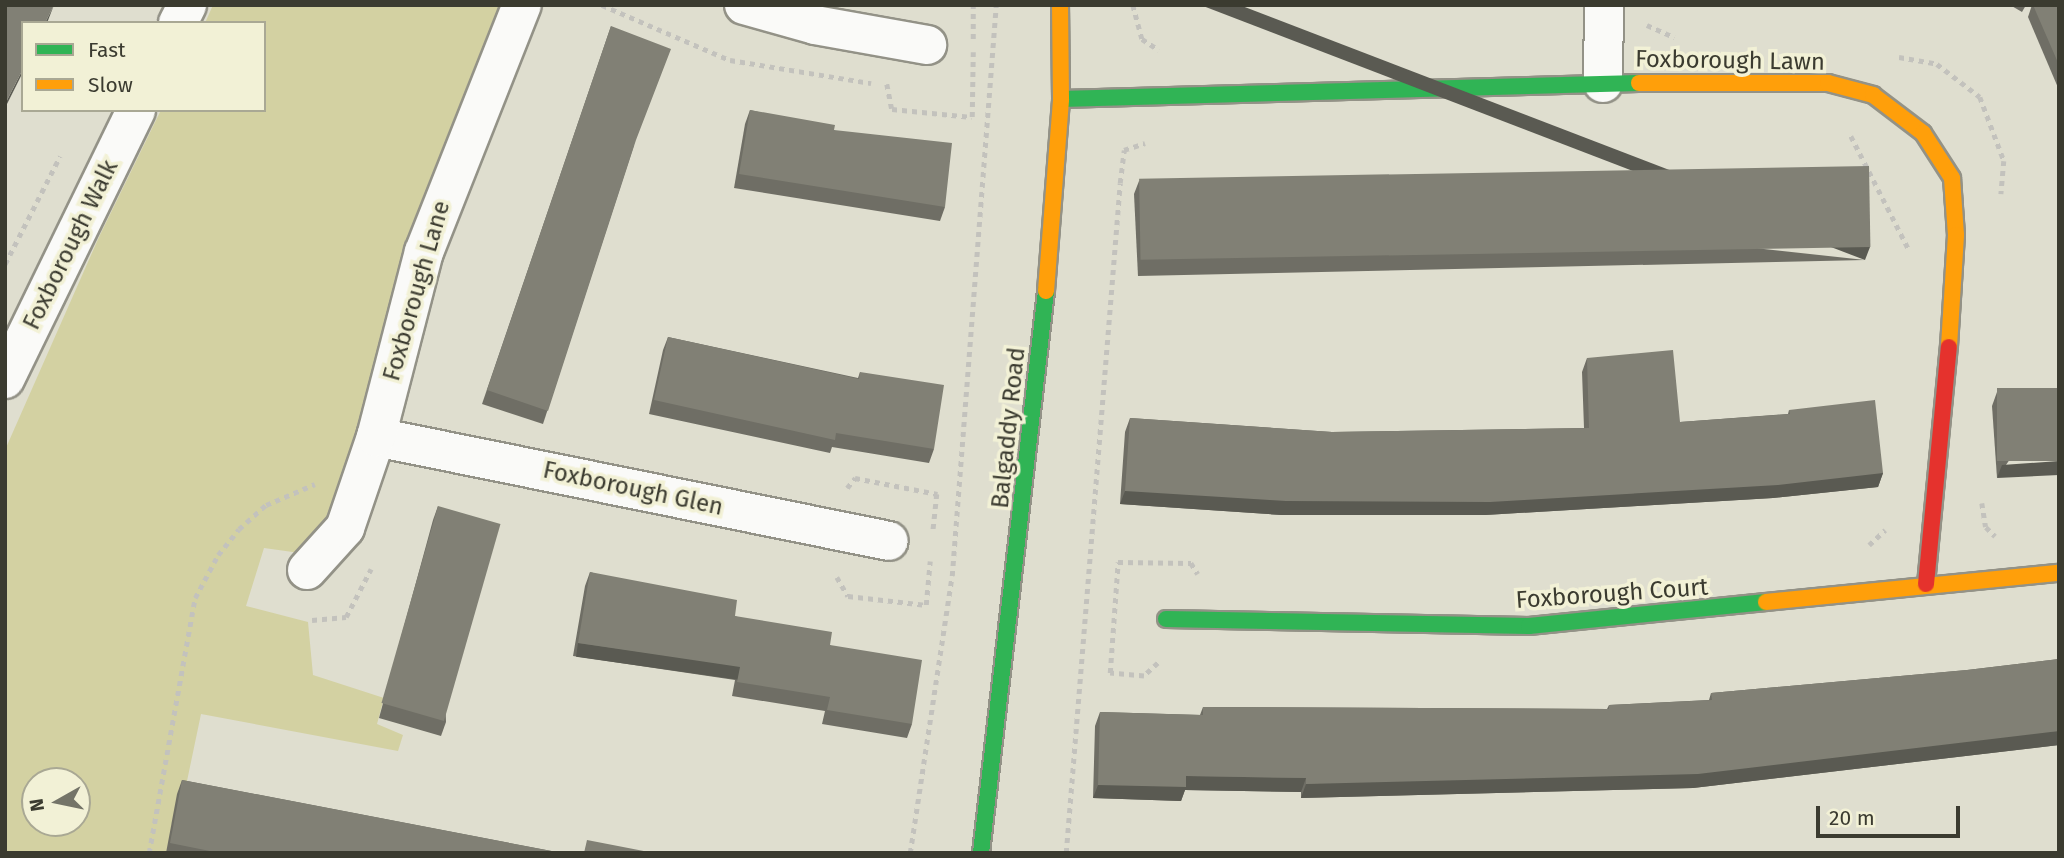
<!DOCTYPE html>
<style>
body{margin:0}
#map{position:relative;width:2064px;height:858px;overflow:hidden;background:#dfdecf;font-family:"Fira Sans",sans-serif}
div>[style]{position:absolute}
.green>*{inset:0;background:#d3d1a2}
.path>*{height:4.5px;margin-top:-2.25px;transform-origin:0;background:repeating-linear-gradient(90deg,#c3c2bd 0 5px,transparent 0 10px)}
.roads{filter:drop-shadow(2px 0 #939287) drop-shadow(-2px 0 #939287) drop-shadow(0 2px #939287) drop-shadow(0 -2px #939287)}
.street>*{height:38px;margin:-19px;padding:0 19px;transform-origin:19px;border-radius:19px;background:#fafaf8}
.fast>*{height:16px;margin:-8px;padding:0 8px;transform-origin:8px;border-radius:8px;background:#30b455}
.slow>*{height:16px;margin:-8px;padding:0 8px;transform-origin:8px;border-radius:8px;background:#ff9f0a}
.jam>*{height:16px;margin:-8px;padding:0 8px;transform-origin:8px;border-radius:8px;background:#e5322d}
.wall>*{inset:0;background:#6f6e65}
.shaded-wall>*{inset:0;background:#5a5a52;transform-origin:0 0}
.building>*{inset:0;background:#818075;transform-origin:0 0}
span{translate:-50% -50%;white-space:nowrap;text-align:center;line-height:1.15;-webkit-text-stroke:7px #f2f1d6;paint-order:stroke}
.street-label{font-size:24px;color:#3b3b30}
.frame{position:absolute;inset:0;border:7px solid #3b3b30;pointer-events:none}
.legend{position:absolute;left:21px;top:21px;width:245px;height:91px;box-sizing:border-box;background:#f2f1d6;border:2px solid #a9a894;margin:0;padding:9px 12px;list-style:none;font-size:21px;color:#3b3b30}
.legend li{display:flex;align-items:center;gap:14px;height:35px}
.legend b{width:35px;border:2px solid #a9a894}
.north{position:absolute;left:21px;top:767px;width:70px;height:70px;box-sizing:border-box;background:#f2f1d6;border:2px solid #a9a894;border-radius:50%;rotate:261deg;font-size:19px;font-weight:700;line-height:28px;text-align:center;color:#3b3b30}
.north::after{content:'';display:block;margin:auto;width:24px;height:32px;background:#747468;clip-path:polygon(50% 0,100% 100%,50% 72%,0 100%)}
.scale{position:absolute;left:1816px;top:806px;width:144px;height:32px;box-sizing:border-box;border:4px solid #3b3b30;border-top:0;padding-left:9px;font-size:21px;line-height:24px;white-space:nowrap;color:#3b3b30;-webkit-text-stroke:5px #f2f1d6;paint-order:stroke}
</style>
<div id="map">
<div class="green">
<div style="clip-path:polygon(evenodd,213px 5px,508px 5px,419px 218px,324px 539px,307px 554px,264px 548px,246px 606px,308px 622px,313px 675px,384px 698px,377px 724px,403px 735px,398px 751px,201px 714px,172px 853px,5px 853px,5px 450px,99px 237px,161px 110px,264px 110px,264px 23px,205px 23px,213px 5px,35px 781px,77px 781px,77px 823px,35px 823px,35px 781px)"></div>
</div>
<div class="path">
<div style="left:602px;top:5px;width:139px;rotate:23.3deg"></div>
<div style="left:730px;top:60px;width:143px;rotate:9.3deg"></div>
<div style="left:1133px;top:5px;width:35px;rotate:75deg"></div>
<div style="left:1142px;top:39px;width:20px;rotate:33deg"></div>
<div style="left:1647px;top:25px;width:30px;rotate:24deg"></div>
<div style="left:973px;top:39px;width:34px;rotate:-90deg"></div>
<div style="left:1899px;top:57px;width:39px;rotate:10deg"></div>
<div style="left:1937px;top:64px;width:54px;rotate:37.5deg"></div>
<div style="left:1980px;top:97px;width:68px;rotate:69.4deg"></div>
<div style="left:2004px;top:161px;width:33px;rotate:95deg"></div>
<div style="left:887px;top:84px;width:25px;rotate:79deg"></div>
<div style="left:892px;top:109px;width:80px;rotate:5.7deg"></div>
<div style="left:972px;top:117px;width:65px;rotate:-89.1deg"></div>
<div style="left:1851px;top:136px;width:128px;rotate:63deg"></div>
<div style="left:5px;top:264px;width:121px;rotate:-63deg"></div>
<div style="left:847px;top:488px;width:13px;rotate:-51deg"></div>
<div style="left:855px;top:478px;width:84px;rotate:11deg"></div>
<div style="left:937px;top:494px;width:37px;rotate:96deg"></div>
<div style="left:1982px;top:503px;width:24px;rotate:81deg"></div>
<div style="left:1986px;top:527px;width:13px;rotate:45deg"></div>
<div style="left:1869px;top:545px;width:22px;rotate:-43deg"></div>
<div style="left:837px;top:577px;width:22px;rotate:60deg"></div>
<div style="left:848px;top:596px;width:79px;rotate:6.6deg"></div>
<div style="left:926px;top:605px;width:44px;rotate:-84.8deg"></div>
<div style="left:312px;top:620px;width:34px;rotate:-5deg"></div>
<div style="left:346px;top:617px;width:54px;rotate:-62.5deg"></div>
<div style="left:1158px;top:663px;width:19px;rotate:137deg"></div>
<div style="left:1144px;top:676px;width:34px;rotate:-175deg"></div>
<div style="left:1110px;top:673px;width:111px;rotate:-85.9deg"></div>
<div style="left:1118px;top:562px;width:73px;rotate:0.8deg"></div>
<div style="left:1191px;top:563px;width:13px;rotate:58deg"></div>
<div style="left:149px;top:853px;width:259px;rotate:-79.8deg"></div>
<div style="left:195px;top:598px;width:49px;rotate:-61.9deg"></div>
<div style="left:218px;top:555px;width:33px;rotate:-51deg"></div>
<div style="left:239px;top:529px;width:36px;rotate:-42deg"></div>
<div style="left:266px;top:505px;width:53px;rotate:-23.2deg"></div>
<div style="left:910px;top:853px;width:280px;rotate:-81.4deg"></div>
<div style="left:952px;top:576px;width:573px;rotate:-85.59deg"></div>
<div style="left:1066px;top:853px;width:672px;rotate:-85.39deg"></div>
<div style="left:1120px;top:183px;width:33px;rotate:-83deg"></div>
<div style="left:1124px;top:150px;width:22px;rotate:-18deg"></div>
</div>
<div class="roads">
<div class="street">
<div style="left:744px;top:5px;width:74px;rotate:15.7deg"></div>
<div style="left:815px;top:25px;width:114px;rotate:10.1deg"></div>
<div style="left:178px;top:23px;width:20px;rotate:-63deg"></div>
<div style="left:1603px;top:83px;width:78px;rotate:-89.3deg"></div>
<div style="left:5px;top:379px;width:299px;rotate:-64deg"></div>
<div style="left:376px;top:437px;width:523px;rotate:11.46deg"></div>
<div style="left:307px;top:570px;width:57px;rotate:-47.9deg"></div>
<div style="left:345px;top:528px;width:96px;rotate:-71.2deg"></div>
<div style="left:376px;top:437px;width:191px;rotate:-75.5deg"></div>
<div style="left:424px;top:252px;width:266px;rotate:-68.4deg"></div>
</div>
<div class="fast">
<div style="left:1061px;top:99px;width:578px;rotate:-1.59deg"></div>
<div style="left:1166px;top:619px;width:363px;rotate:1.1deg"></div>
<div style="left:1529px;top:626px;width:238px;rotate:-5.8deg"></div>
<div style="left:981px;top:853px;width:566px;rotate:-83.4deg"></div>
</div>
<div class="slow">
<div style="left:1639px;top:83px;width:189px"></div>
<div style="left:1828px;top:83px;width:47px;rotate:14.9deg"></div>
<div style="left:1873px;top:95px;width:63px;rotate:37.2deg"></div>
<div style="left:1923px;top:133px;width:54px;rotate:57.2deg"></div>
<div style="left:1952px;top:178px;width:57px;rotate:86deg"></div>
<div style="left:1956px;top:235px;width:112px;rotate:93.6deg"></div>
<div style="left:1046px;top:291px;width:193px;rotate:-85.5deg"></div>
<div style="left:1061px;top:99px;width:94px;rotate:-90.6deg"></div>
<div style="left:1766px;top:602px;width:294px;rotate:-5.7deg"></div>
</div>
<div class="jam">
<div style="left:1926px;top:584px;width:238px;rotate:-84.5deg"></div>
</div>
</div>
<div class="wall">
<div style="clip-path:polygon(2010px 5px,2026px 5px,2022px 12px)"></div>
<div style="clip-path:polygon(2032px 5px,2059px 5px,2059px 90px,2028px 17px)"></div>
<div style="clip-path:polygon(611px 26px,634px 145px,543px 424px,482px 404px)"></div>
<div style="clip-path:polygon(750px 110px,834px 130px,945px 207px,940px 221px,734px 188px,745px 124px)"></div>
<div style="clip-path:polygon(1139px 181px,1865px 260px,1138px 276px,1134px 194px)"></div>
<div style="clip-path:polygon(668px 337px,858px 378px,860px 372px,934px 449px,929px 463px,832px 447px,830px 453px,649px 414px,663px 350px)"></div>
<div style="clip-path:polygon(1587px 358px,1680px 422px,1788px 414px,1789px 410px,1883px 473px,1878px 487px,1773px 498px,1485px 515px,1282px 515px,1120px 504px,1125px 432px,1130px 418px,1332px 432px,1584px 428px,1582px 372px)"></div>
<div style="clip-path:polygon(2059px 388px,1997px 478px,1992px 406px,1997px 392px)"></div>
<div style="clip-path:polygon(438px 506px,446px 722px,441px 736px,379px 718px,433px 520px)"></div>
<div style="clip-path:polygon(590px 572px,830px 645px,912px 724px,907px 738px,822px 724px,825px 711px,732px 696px,735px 680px,573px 656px,585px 586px)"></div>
<div style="clip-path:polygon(2059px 659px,2059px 745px,1693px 788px,1301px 798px,1301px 792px,1185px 790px,1181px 801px,1093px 798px,1095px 726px,1100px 712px,1200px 715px,1203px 707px,1607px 709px,1609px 705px,1709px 700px,1711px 693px,1967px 670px)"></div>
<div style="clip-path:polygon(182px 780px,562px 853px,166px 853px,177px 794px)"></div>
</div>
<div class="shaded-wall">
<div style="clip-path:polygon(54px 5px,47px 23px,45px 23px)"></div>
<div style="clip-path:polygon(23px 69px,23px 72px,5px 108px,5px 104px)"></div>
<div style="left:1870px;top:247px;width:14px;height:727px;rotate:111deg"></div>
<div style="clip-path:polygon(2059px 461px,2059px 475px,1997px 478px,2002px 465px)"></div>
<div style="clip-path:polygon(1883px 473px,1878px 487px,1773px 498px,1485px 515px,1282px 515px,1120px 504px,1125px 491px)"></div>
<div style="left:578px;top:643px;width:164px;height:14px;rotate:8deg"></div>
<div style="clip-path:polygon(2059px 731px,2059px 745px,1693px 788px,1301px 798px,1306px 784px)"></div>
<div style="clip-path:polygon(1186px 776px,1306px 778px,1301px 792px,1185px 790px,1181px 801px,1093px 798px,1098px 785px)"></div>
</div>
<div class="building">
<div style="clip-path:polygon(5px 5px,54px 5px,45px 23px,23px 23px,23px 69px,5px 104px)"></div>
<div style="clip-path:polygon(2033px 5px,2059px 5px,2059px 65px)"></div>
<div style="clip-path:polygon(611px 26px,671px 49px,636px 140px,548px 411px,487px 390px)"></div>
<div style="clip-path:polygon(750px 110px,835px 125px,834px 130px,952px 143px,945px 207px,739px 174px)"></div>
<div style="left:1869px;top:166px;width:81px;height:730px;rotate:89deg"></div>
<div style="clip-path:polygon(668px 337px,859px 379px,860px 372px,944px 385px,934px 449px,836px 433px,835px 440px,654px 400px)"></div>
<div style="clip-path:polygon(1673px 350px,1680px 422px,1790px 414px,1789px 410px,1875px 400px,1883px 473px,1778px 485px,1490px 502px,1286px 501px,1125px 491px,1130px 418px,1332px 432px,1589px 428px,1587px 358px)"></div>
<div style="left:2059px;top:388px;width:73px;height:62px;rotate:90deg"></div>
<div style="left:438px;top:506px;width:65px;height:205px;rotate:16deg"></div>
<div style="clip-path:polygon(590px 572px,737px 600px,735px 616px,832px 632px,830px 645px,922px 660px,912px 724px,827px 710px,830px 697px,737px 682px,740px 667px,578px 643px)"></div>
<div style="clip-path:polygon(2059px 659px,2059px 731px,1698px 774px,1306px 784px,1306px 778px,1186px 776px,1186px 787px,1098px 785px,1100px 712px,1203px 715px,1203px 707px,1609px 709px,1609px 705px,1712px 700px,1711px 693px,1967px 670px)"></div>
<div style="clip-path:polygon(182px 780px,562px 853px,220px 853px,170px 843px)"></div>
<div style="clip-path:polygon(587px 840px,654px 853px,584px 853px)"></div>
</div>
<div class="street-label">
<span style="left:1730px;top:61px;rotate:1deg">Foxborough Lawn</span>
<span style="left:71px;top:245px;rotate:-64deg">Foxborough Walk</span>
<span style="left:417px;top:291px;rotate:-74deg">Foxborough Lane</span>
<span style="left:1009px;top:428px;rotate:-84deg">Balgaddy Road</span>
<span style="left:633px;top:489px;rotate:12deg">Foxborough Glen</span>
<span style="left:1612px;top:594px;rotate:-4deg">Foxborough Court</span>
</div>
<div class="frame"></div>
<ul class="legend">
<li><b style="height:9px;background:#30b455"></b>Fast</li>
<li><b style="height:9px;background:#ff9f0a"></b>Slow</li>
</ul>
<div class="north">N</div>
<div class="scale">20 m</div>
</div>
